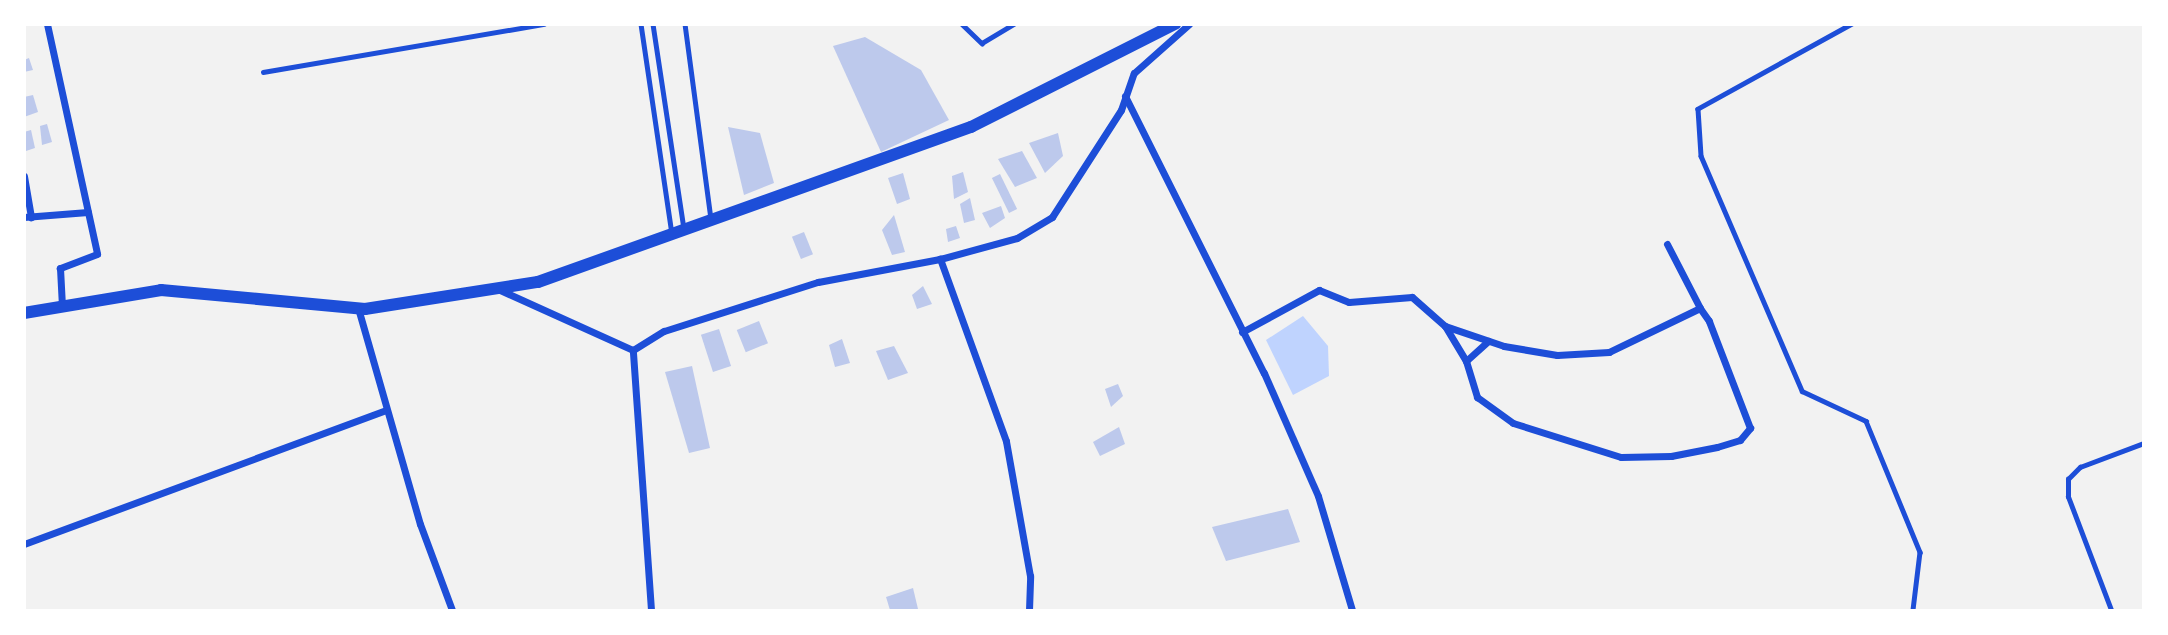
<!DOCTYPE html>
<style>
body{margin:0}
#map{position:relative;width:2168px;height:635px;overflow:hidden;background:#f2f2f2;font-family:Jost,sans-serif}
div>[style]{position:absolute}
.water>*{inset:0;background:#bfd3fe}
.building>*{inset:0;background:#bdc9ec;transform-origin:0 0}
.service>*{height:4.5px;margin:-2.25px;padding:0 2.25px;transform-origin:2.25px;border-radius:2.25px;background:#1d4ed8}
.minor>*{height:7px;margin:-3.5px;padding:0 3.5px;transform-origin:3.5px;border-radius:3.5px;background:#1d4ed8}
.primary>*{height:12px;margin:-6px;padding:0 6px;transform-origin:6px;border-radius:6px;background:#1d4ed8}
span{translate:-50% -50%;white-space:nowrap;text-align:center;line-height:1.15;-webkit-text-stroke:6px #fff;paint-order:stroke}
.frame{position:absolute;inset:0;border:26px solid #fff;pointer-events:none}
</style>
<div id="map">
<div class="water">
<div style="clip-path:polygon(1303px 316px,1328px 346px,1329px 376px,1293px 395px,1266px 340px)"></div>
</div>
<div class="building">
<div style="clip-path:polygon(865px 37px,921px 70px,949px 120px,881px 152px,833px 46px)"></div>
<div style="clip-path:polygon(29px 58px,33px 70px,24px 72px,24px 60px)"></div>
<div style="clip-path:polygon(33px 95px,38px 112px,24px 117px,24px 97px)"></div>
<div style="clip-path:polygon(47px 124px,52px 142px,42px 145px,40px 126px)"></div>
<div style="clip-path:polygon(728px 127px,760px 133px,774px 183px,744px 195px)"></div>
<div style="clip-path:polygon(31px 130px,35px 148px,26px 151px,24px 132px)"></div>
<div style="clip-path:polygon(1058px 133px,1063px 156px,1045px 173px,1029px 143px)"></div>
<div style="clip-path:polygon(1022px 151px,1037px 178px,1015px 187px,998px 159px)"></div>
<div style="clip-path:polygon(963px 172px,968px 192px,954px 199px,952px 176px)"></div>
<div style="clip-path:polygon(903px 173px,910px 199px,897px 204px,888px 178px)"></div>
<div style="left:1000px;top:174px;width:39px;height:9px;rotate:64deg"></div>
<div style="clip-path:polygon(970px 198px,975px 220px,964px 223px,960px 204px)"></div>
<div style="clip-path:polygon(1001px 206px,1005px 218px,990px 228px,982px 213px)"></div>
<div style="clip-path:polygon(894px 215px,905px 252px,892px 255px,882px 230px)"></div>
<div style="clip-path:polygon(956px 226px,960px 238px,948px 242px,946px 229px)"></div>
<div style="left:804px;top:232px;width:24px;height:13px;rotate:68deg"></div>
<div style="clip-path:polygon(923px 286px,932px 304px,917px 309px,912px 295px)"></div>
<div style="left:759px;top:321px;width:24px;height:24px;rotate:68deg"></div>
<div style="left:719px;top:329px;width:39px;height:19px;rotate:72deg"></div>
<div style="clip-path:polygon(842px 339px,850px 363px,835px 367px,829px 345px)"></div>
<div style="clip-path:polygon(894px 346px,908px 373px,888px 380px,876px 351px)"></div>
<div style="clip-path:polygon(692px 366px,710px 448px,689px 453px,665px 372px)"></div>
<div style="clip-path:polygon(1118px 384px,1123px 396px,1111px 407px,1105px 389px)"></div>
<div style="clip-path:polygon(1119px 427px,1125px 444px,1100px 456px,1093px 442px)"></div>
<div style="clip-path:polygon(1288px 509px,1300px 542px,1226px 561px,1212px 527px)"></div>
<div style="clip-path:polygon(913px 588px,918px 609px,890px 610px,886px 597px)"></div>
</div>
<div class="service">
<div style="left:641px;top:24px;width:211px;rotate:81.6deg"></div>
<div style="left:653px;top:24px;width:206px;rotate:81.4deg"></div>
<div style="left:685px;top:24px;width:197px;rotate:82.4deg"></div>
<div style="left:962px;top:24px;width:28px;rotate:44deg"></div>
<div style="left:982px;top:43px;width:37px;rotate:-31deg"></div>
<div style="left:1852px;top:24px;width:176px;rotate:151.1deg"></div>
<div style="left:1698px;top:109px;width:47px;rotate:86.3deg"></div>
<div style="left:1701px;top:156px;width:256px;rotate:66.7deg"></div>
<div style="left:1802px;top:391px;width:71px;rotate:25.1deg"></div>
<div style="left:1866px;top:421px;width:142px;rotate:67.6deg"></div>
<div style="left:1920px;top:552px;width:58px;rotate:96.9deg"></div>
<div style="left:263px;top:72px;width:285px;rotate:-9.7deg"></div>
<div style="left:2111px;top:610px;width:121px;rotate:-110.8deg"></div>
<div style="left:2068px;top:497px;width:18px;rotate:-90deg"></div>
<div style="left:2068px;top:479px;width:17px;rotate:-45deg"></div>
<div style="left:2080px;top:467px;width:68px;rotate:-20.6deg"></div>
</div>
<div class="minor">
<div style="left:47px;top:24px;width:235px;rotate:77.7deg"></div>
<div style="left:97px;top:254px;width:40px;rotate:159deg"></div>
<div style="left:60px;top:268px;width:37px;rotate:87deg"></div>
<div style="left:1125px;top:96px;width:310px;rotate:63.4deg"></div>
<div style="left:1264px;top:373px;width:134px;rotate:66.3deg"></div>
<div style="left:1318px;top:496px;width:119px;rotate:73.4deg"></div>
<div style="left:24px;top:176px;width:42px;rotate:80.3deg"></div>
<div style="left:24px;top:217px;width:64px;rotate:-4.5deg"></div>
<div style="left:1667px;top:244px;width:72px;rotate:62.7deg"></div>
<div style="left:500px;top:290px;width:146px;rotate:24.3deg"></div>
<div style="left:358px;top:308px;width:225px;rotate:74deg"></div>
<div style="left:420px;top:524px;width:92px;rotate:69.6deg"></div>
<div style="left:1242px;top:332px;width:88px;rotate:-28.6deg"></div>
<div style="left:1319px;top:290px;width:32px;rotate:22deg"></div>
<div style="left:1349px;top:302px;width:63px;rotate:-4.5deg"></div>
<div style="left:1412px;top:297px;width:44px;rotate:41.3deg"></div>
<div style="left:1445px;top:326px;width:41px;rotate:59deg"></div>
<div style="left:1466px;top:361px;width:38px;rotate:73deg"></div>
<div style="left:1477px;top:397px;width:44px;rotate:35.8deg"></div>
<div style="left:1513px;top:423px;width:113px;rotate:17.5deg"></div>
<div style="left:1621px;top:457px;width:50px;rotate:-1.1deg"></div>
<div style="left:1671px;top:456px;width:47px;rotate:-11.1deg"></div>
<div style="left:1717px;top:447px;width:24px;rotate:-17deg"></div>
<div style="left:1740px;top:440px;width:16px;rotate:-50deg"></div>
<div style="left:1750px;top:428px;width:115px;rotate:-111deg"></div>
<div style="left:1709px;top:321px;width:16px;rotate:-125deg"></div>
<div style="left:1700px;top:308px;width:101px;rotate:154.2deg"></div>
<div style="left:1609px;top:352px;width:52px;rotate:176.7deg"></div>
<div style="left:1557px;top:355px;width:54px;rotate:-170.4deg"></div>
<div style="left:1504px;top:346px;width:62px;rotate:-161.3deg"></div>
<div style="left:1466px;top:361px;width:30px;rotate:-42deg"></div>
<div style="left:24px;top:544px;width:386px;rotate:-20.3deg"></div>
<div style="left:651px;top:610px;width:261px;rotate:-94deg"></div>
<div style="left:633px;top:350px;width:36px;rotate:-32deg"></div>
<div style="left:664px;top:331px;width:162px;rotate:-17.7deg"></div>
<div style="left:818px;top:282px;width:124px;rotate:-10.7deg"></div>
<div style="left:1029px;top:610px;width:34px;rotate:-88deg"></div>
<div style="left:1030px;top:576px;width:137px;rotate:-100.1deg"></div>
<div style="left:1006px;top:441px;width:194px;rotate:-109.9deg"></div>
<div style="left:940px;top:259px;width:80px;rotate:-15.3deg"></div>
<div style="left:1017px;top:238px;width:41px;rotate:-31deg"></div>
<div style="left:1052px;top:217px;width:127px;rotate:-57.2deg"></div>
<div style="left:1121px;top:110px;width:39px;rotate:-71deg"></div>
<div style="left:1134px;top:73px;width:74px;rotate:-41.7deg"></div>
</div>
<div class="primary">
<div style="left:24px;top:313px;width:139px;rotate:-9.5deg"></div>
<div style="left:161px;top:290px;width:205px;rotate:5.3deg"></div>
<div style="left:365px;top:309px;width:175px;rotate:-8.9deg"></div>
<div style="left:538px;top:282px;width:460px;rotate:-19.7deg"></div>
<div style="left:971px;top:127px;width:229px;rotate:-26.8deg"></div>
</div>
<div class="frame"></div>
</div>
